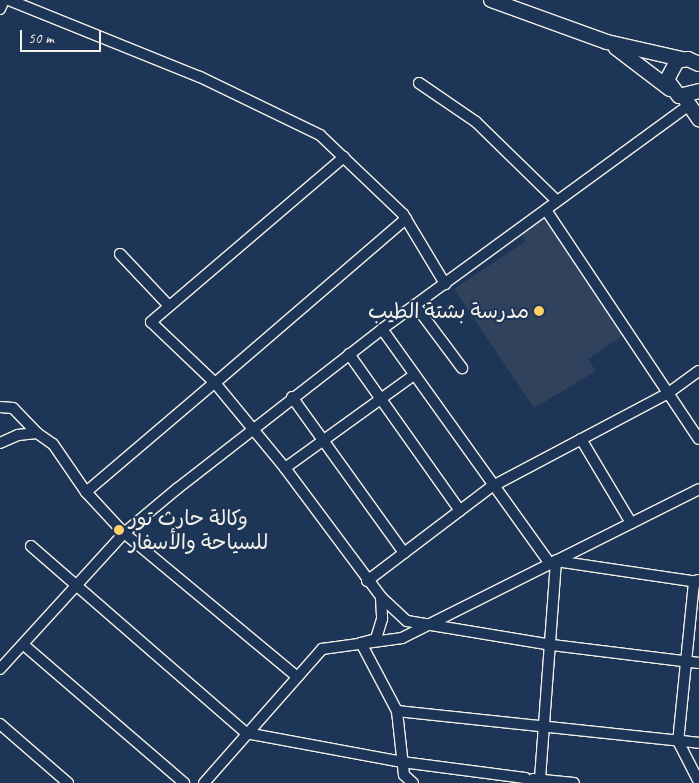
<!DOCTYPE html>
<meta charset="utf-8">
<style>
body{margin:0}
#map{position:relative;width:699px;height:783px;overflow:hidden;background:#1d3557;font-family:Caveat,"Playpen Sans Arabic",sans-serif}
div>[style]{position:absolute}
.built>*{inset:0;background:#31425d}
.roads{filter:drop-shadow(1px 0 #f4f1e8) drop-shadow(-1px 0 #f4f1e8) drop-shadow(0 1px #f4f1e8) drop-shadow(0 -1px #f4f1e8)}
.street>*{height:10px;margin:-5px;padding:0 5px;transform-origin:5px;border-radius:5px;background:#1d3557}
.secondary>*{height:14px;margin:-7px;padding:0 7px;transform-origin:7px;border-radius:7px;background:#1d3557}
.dots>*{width:14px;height:14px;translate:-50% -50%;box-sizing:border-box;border:2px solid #1d3557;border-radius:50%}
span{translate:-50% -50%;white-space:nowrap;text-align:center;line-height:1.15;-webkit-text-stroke:4px #1d3557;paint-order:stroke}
.poi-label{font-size:21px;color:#f4f1e8}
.right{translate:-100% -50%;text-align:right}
.left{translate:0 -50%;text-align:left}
.scale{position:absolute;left:20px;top:30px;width:81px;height:22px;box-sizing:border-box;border:2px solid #f4f1e8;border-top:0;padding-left:6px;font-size:15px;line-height:18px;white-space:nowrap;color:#f4f1e8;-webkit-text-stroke:4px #1d3557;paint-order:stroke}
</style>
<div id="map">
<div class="built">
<div style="clip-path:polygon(544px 218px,625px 334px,588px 359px,596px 371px,534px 408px,454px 289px,526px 241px,521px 233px)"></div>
</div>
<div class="roads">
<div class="street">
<div style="left:9px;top:0;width:206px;rotate:22deg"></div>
<div style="left:200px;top:77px;width:133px;rotate:25.8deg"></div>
<div style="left:320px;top:135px;width:115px;rotate:43.6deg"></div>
<div style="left:403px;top:214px;width:82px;rotate:59deg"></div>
<div style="left:0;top:9px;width:10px;rotate:-66deg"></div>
<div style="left:419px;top:83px;width:69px;rotate:34.4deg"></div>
<div style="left:476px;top:122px;width:113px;rotate:44.3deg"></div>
<div style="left:344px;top:157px;width:254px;rotate:139.5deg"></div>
<div style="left:151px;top:322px;width:88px;rotate:43.6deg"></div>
<div style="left:215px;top:383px;width:110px;rotate:50.5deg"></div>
<div style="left:285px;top:468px;width:161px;rotate:53.3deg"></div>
<div style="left:381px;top:597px;width:35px;rotate:43deg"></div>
<div style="left:407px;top:621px;width:147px;rotate:9.4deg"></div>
<div style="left:552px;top:645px;width:148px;rotate:7deg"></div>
<div style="left:546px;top:210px;width:275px;rotate:56.3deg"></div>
<div style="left:120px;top:254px;width:71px;rotate:46.7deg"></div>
<div style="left:415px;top:305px;width:79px;rotate:53.3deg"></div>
<div style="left:382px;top:329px;width:289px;rotate:54.4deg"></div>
<div style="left:349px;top:354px;width:192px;rotate:54.7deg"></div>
<div style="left:215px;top:383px;width:252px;rotate:-40.7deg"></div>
<div style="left:292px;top:397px;width:192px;rotate:54.3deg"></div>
<div style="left:0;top:407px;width:13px;rotate:4deg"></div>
<div style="left:13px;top:408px;width:35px;rotate:46deg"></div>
<div style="left:581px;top:439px;width:98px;rotate:59.2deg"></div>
<div style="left:0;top:443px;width:20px;rotate:-24deg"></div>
<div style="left:18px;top:435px;width:19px;rotate:-6deg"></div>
<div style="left:37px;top:433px;width:19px;rotate:35deg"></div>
<div style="left:53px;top:444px;width:58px;rotate:55.5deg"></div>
<div style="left:86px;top:492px;width:56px;rotate:47.2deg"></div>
<div style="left:124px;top:533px;width:222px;rotate:39.7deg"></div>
<div style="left:285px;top:468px;width:159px;rotate:-35.8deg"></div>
<div style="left:86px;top:492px;width:168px;rotate:-40.4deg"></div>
<div style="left:31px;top:546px;width:285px;rotate:41deg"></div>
<div style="left:246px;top:733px;width:159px;rotate:10.5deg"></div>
<div style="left:402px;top:762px;width:124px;rotate:7.4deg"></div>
<div style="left:525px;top:778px;width:7px;rotate:45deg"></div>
<div style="left:698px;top:580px;width:4px;rotate:153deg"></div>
<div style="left:694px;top:582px;width:160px;rotate:95.7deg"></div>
<div style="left:678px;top:741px;width:46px;rotate:62.9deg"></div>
<div style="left:367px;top:581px;width:156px;rotate:-37.2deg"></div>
<div style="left:491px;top:487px;width:199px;rotate:-27.9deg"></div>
<div style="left:667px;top:394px;width:39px;rotate:-36deg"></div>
<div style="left:381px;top:597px;width:22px;rotate:87deg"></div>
<div style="left:382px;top:619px;width:21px;rotate:107deg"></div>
<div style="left:376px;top:639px;width:16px;rotate:165deg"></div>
<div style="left:361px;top:643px;width:77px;rotate:62.1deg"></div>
<div style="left:397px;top:711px;width:64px;rotate:83.8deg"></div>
<div style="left:404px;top:775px;width:12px;rotate:42deg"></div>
<div style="left:25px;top:646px;width:210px;rotate:40.7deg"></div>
<div style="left:0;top:669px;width:184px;rotate:-47.6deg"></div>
<div style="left:124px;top:533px;width:70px;rotate:-39.8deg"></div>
<div style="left:178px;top:488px;width:259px;rotate:-37.9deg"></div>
<div style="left:382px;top:329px;width:380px;rotate:-36.1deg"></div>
<div style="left:397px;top:711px;width:304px;rotate:6deg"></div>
<div style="left:0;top:724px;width:90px;rotate:40.9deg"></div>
<div style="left:533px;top:779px;width:41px;rotate:5.6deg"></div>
<div style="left:540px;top:779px;width:219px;rotate:-85.8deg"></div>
<div style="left:556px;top:561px;width:145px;rotate:8.4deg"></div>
<div style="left:204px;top:783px;width:179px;rotate:-48.6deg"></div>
<div style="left:322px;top:649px;width:81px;rotate:-7.8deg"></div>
<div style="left:402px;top:638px;width:332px;rotate:-26.6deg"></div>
</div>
<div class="secondary">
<div style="left:491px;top:0;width:123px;rotate:19.9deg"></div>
<div style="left:607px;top:42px;width:77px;rotate:12.8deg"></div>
<div style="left:616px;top:48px;width:68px;rotate:37.2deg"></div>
<div style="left:699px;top:64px;width:12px;rotate:-156deg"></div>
<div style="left:688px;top:59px;width:11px;rotate:170deg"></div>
<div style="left:677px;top:61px;width:21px;rotate:118deg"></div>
<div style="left:667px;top:80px;width:20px;rotate:53deg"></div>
<div style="left:679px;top:96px;width:21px;rotate:-14deg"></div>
<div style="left:684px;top:97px;width:27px;rotate:56deg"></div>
</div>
</div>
<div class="dots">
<div style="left:539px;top:311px;background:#ffd166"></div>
<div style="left:119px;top:530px;background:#ffd166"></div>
</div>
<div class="poi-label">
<span class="right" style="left:529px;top:311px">مدرسة بشتة الطيب</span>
<span class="left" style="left:129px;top:530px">وكالة حارث تور<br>للسياحة والأسفار</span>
</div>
<div class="scale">50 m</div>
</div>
